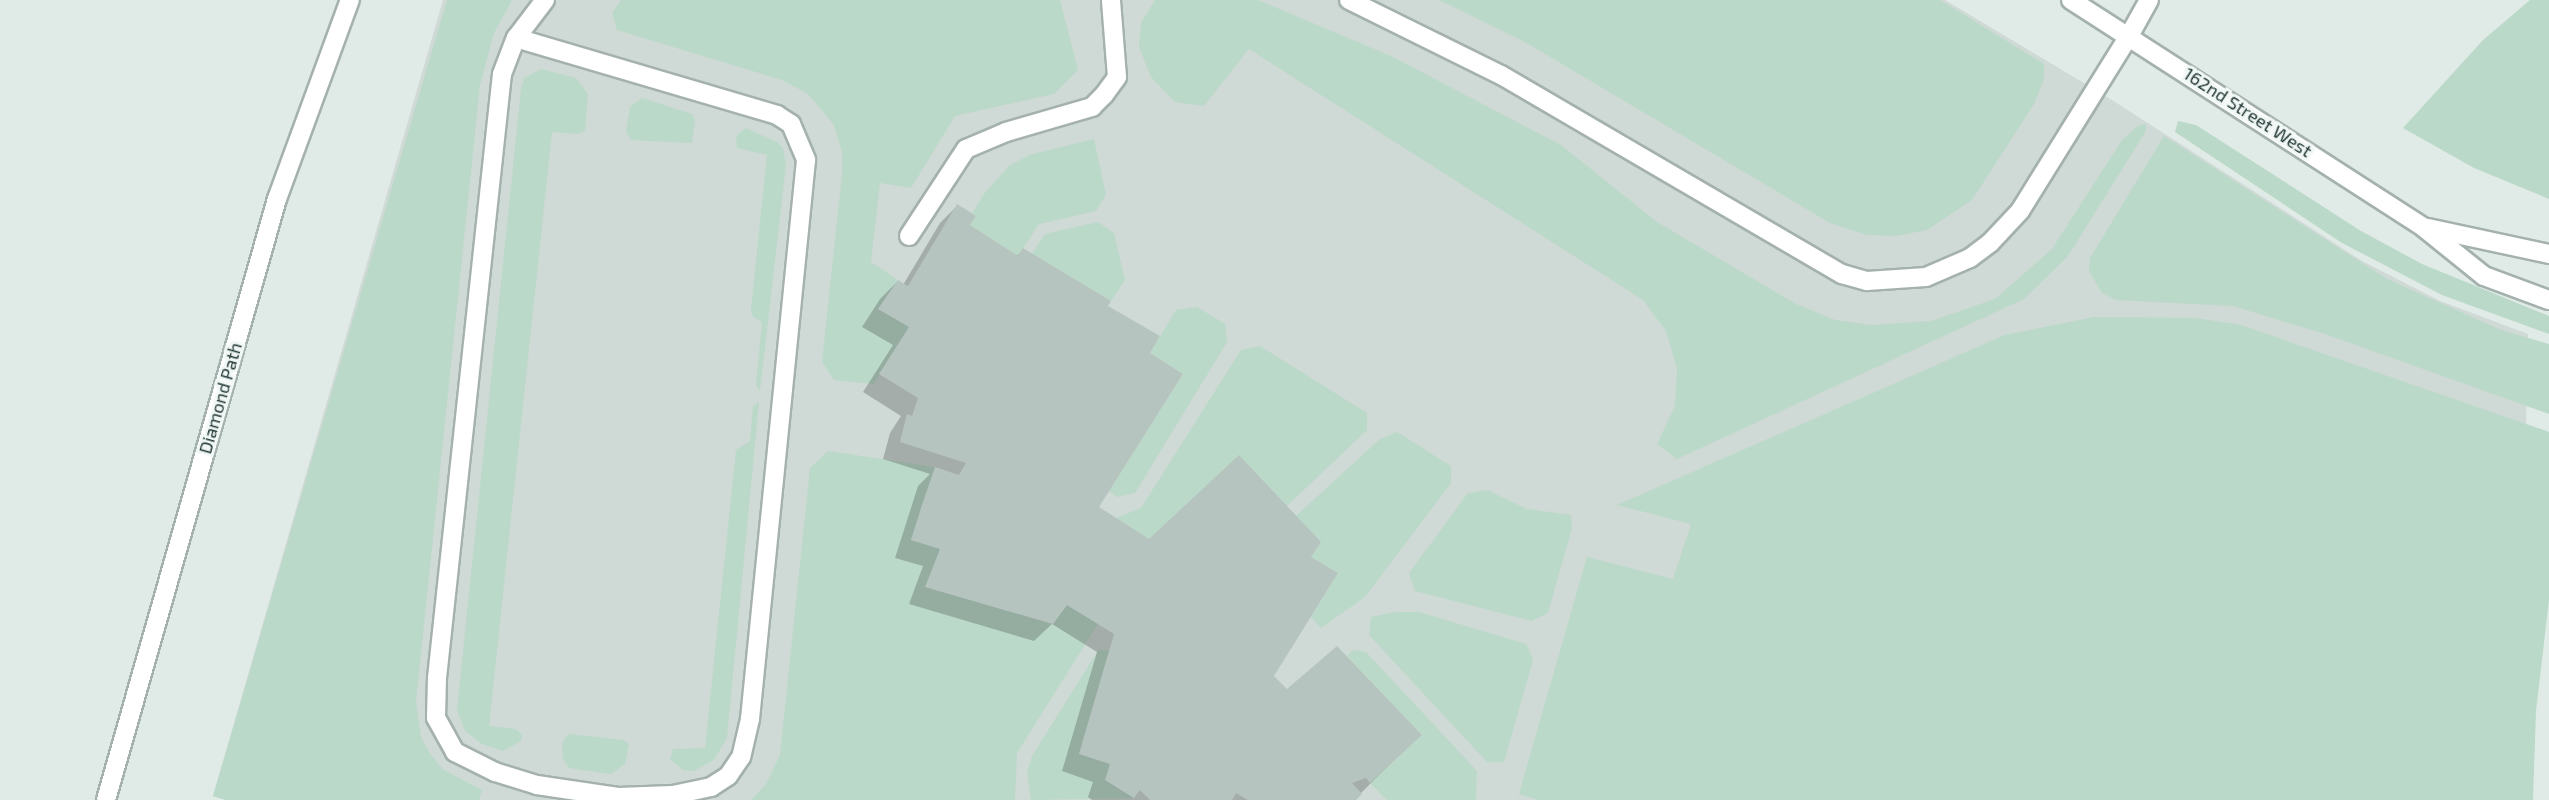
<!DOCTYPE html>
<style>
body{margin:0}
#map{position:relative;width:2549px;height:800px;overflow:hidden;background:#e0eae7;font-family:"Exo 2",sans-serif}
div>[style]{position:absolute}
.built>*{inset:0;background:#cfd9d6}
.green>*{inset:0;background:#bbd9c8}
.shadow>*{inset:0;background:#0003}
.building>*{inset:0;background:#b6c4c0}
.roads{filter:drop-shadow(2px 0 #a4b1ae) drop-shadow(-2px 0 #a4b1ae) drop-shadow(0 2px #a4b1ae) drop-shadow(0 -2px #a4b1ae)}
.service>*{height:18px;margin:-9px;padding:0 9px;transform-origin:9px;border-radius:9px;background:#fff}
.minor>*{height:18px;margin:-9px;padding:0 9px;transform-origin:9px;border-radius:9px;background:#fff}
.tertiary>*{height:18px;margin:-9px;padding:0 9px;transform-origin:9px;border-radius:9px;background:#fff}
span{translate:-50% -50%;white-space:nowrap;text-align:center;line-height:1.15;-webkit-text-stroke:6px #f0f7f4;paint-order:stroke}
.street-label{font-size:18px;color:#233836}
</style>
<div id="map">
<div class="built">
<div style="clip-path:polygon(443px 0,1945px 0,2112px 100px,2362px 261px,2440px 301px,2528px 334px,2518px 800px,226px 800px,213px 796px)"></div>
</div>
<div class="green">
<div style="clip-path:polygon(447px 0,512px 0,494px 33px,480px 85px,416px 702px,421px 737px,431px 755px,444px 770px,482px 790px,479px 800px,226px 800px,213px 796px)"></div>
<div style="clip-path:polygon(621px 0,1060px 0,1078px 70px,1054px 94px,955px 116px,911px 188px,880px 183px,871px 262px,898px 280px,878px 309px,909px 327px,874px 384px,834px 380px,822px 362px,842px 174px,842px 152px,834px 125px,808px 94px,782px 80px,617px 30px,612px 13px)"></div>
<div style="clip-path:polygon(1155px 0,1258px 0,1391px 56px,1561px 145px,1657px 222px,1796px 304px,1835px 320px,1871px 325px,1931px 321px,1995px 299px,2052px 249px,2122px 140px,2138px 126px,2146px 124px,2146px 131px,2068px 256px,2024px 299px,1677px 459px,1657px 444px,1675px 406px,1677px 369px,1666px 331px,1643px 300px,1249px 49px,1204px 106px,1175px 102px,1151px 77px,1139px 47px,1141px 23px)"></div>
<div style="clip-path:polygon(1439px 0,1940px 0,2044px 64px,2044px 79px,2034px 104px,1972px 200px,1927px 230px,1896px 236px,1867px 235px,1830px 223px,1523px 41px)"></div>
<div style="clip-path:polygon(2530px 0,2549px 0,2549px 199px,2474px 168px,2403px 128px,2483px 40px)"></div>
<div style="clip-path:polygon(541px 69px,576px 78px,588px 94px,585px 131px,577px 134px,552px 132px,489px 726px,516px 729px,522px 735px,521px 741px,503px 751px,482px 744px,465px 731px,457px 710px,521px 89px,524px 78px)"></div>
<div style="clip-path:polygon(642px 98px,692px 114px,695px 120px,692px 143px,631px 140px,626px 132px,630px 107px)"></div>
<div style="clip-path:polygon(2178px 121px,2196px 125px,2361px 231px,2422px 264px,2549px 316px,2549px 334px,2442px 295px,2342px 243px,2175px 132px)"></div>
<div style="clip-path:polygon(746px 128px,777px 142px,783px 148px,786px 165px,760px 391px,756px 385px,762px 322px,753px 317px,751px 309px,767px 155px,737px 148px,736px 136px)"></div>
<div style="clip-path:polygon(2164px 136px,2387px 279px,2501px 330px,2549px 344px,2549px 414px,2325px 334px,2233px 306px,2116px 300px,2102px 293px,2089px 271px,2090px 258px)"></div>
<div style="clip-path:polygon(1094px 139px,1106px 195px,1096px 211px,1039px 224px,1018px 256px,970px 225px,976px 216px,972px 213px,984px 194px,1009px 166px,1029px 155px)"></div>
<div style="clip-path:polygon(1098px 222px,1114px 233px,1125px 280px,1111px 301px,1032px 254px,1045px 234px)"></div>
<div style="clip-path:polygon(1197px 307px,1225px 324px,1227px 342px,1135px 493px,1117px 497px,1109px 491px,1183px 374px,1150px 353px,1176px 310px)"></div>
<div style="clip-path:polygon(2094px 317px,2196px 318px,2241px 325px,2549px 432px,2549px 600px,2536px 711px,2533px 800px,1539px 800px,1519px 794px,1587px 557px,1673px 579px,1691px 524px,1617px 505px,2005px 335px)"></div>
<div style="clip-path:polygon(1260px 346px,1367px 413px,1367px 430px,1287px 506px,1239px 456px,1149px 539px,1116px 518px,1141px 508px,1241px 350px)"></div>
<div style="clip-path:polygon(759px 402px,727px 738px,714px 760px,694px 771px,683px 770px,670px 759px,673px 749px,705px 748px,736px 450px,750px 441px,753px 406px)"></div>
<div style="clip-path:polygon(1397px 432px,1451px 466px,1451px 483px,1365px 597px,1321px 628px,1311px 617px,1338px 573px,1311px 557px,1321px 542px,1296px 516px,1380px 439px)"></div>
<div style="clip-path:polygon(828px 451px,935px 467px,911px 540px,940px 549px,926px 587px,1053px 624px,1067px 605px,1098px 624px,1017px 753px,1015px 800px,751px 800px,766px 784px,780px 755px,810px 468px)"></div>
<div style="clip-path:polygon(1487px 490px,1527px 509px,1571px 515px,1572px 528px,1548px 613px,1532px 621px,1415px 591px,1409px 573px,1468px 493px)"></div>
<div style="clip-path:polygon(1395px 612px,1419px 612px,1526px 644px,1533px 660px,1504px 762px,1487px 762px,1369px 635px,1371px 617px)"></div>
<div style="clip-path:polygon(1099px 649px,1109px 651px,1079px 754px,1110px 764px,1105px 780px,1134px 798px,1031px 800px,1027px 773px,1032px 756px)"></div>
<div style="clip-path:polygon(1353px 650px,1366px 652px,1477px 771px,1476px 800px,1387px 800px,1370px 783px,1422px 735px,1347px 656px)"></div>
<div style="clip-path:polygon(568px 734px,624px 740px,629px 744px,625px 764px,611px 774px,569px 768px,563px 758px,562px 744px)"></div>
</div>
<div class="shadow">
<div style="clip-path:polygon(957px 206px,968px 225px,1016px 257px,1023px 250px,1106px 307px,1148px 353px,1097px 508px,1150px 541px,1309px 558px,1272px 676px,1287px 692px,1402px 752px,1354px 800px,1092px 800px,1088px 797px,1093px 782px,1062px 771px,1097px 652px,1052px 624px,1034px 641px,909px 604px,923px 566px,895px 558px,918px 486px,930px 474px,883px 459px,890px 433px,901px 416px,863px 392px,893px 345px,862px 327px,880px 299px,898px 281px,903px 285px,940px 223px)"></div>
</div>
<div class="building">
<div style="clip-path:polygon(957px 204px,976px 216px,970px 225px,1018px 256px,1023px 248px,1111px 301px,1108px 306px,1160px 336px,1150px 353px,1183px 374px,1099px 507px,1149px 539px,1239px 455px,1321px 542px,1311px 557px,1338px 573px,1274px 676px,1287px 689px,1337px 646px,1422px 735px,1370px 783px,1366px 778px,1352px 783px,1362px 794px,1356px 800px,1248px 800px,1236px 793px,1232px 800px,1150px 800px,1140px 790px,1134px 798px,1105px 780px,1110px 764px,1079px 754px,1114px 634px,1067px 605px,1053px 624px,925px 587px,940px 549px,911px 540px,921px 508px,935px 467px,959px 475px,966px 463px,900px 442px,907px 414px,912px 416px,918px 398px,879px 374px,909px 327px,878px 309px,898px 280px,908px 286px)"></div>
</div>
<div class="roads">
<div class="service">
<div style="left:1349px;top:0;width:169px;rotate:26.3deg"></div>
<div style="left:1501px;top:75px;width:395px;rotate:30.3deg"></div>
<div style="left:1842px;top:274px;width:26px;rotate:16deg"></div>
<div style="left:1867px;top:281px;width:59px;rotate:-3.9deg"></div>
<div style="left:1926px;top:277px;width:48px;rotate:-23.4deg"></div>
<div style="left:1970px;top:258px;width:25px;rotate:-37deg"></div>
<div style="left:1990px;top:243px;width:44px;rotate:-46.8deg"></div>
<div style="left:2020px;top:211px;width:206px;rotate:-58.1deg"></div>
<div style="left:516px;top:38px;width:272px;rotate:16.4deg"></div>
<div style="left:777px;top:115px;width:17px;rotate:33deg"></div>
<div style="left:791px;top:124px;width:39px;rotate:67deg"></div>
<div style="left:806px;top:160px;width:562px;rotate:95.72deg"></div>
<div style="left:750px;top:719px;width:39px;rotate:103deg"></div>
<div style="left:741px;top:757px;width:23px;rotate:124deg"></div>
<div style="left:728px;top:776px;width:20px;rotate:147deg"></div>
<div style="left:711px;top:787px;width:39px;rotate:168deg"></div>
<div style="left:673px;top:795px;width:55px;rotate:177.9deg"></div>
<div style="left:618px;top:797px;width:82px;rotate:-171.6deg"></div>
<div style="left:537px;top:785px;width:44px;rotate:-162.8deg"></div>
<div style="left:495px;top:772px;width:45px;rotate:-153.4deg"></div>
<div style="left:455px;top:752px;width:39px;rotate:-119deg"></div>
<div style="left:436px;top:718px;width:40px;rotate:-88.6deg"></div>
<div style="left:437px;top:678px;width:607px;rotate:-83.86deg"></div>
<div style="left:502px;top:74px;width:39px;rotate:-69deg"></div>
<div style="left:516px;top:38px;width:48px;rotate:-52.7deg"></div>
<div style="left:909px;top:236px;width:104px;rotate:-56.8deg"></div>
<div style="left:966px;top:149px;width:43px;rotate:-23deg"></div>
<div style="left:1006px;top:132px;width:90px;rotate:-16.2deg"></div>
<div style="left:1092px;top:107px;width:17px;rotate:-45deg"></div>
<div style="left:1104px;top:95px;width:22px;rotate:-54deg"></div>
<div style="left:1117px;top:77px;width:77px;rotate:-94.5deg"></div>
</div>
<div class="minor">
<div style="left:2129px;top:36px;width:41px;rotate:-60.9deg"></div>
</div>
<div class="tertiary">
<div style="left:2071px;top:0;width:419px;rotate:32.8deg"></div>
<div style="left:2423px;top:227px;width:78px;rotate:38.8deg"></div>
<div style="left:2484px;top:276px;width:69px;rotate:20.3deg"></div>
<div style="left:2428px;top:228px;width:124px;rotate:12.1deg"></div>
<div style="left:106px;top:800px;width:625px;rotate:-74.12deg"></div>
<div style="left:277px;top:199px;width:212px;rotate:-69.9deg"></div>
</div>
</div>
<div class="street-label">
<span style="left:2248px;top:112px;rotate:33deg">162nd Street West</span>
<span style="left:220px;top:398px;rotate:-74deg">Diamond Path</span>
</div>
</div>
